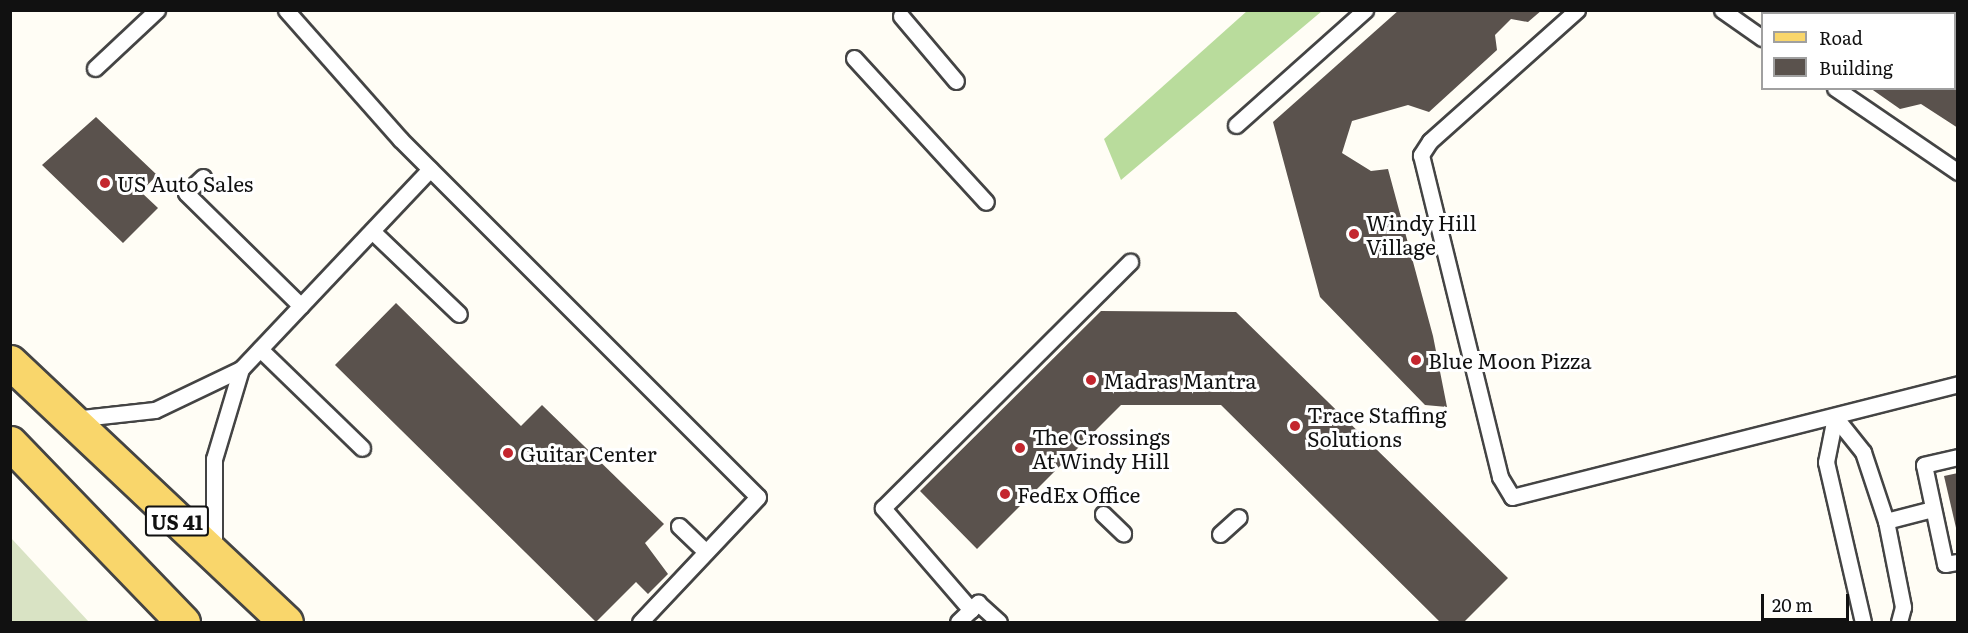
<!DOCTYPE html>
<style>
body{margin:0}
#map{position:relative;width:1968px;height:633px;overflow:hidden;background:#fffdf5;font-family:Literata,serif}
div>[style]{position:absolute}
.forest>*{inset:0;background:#b9dc9c}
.cemetery>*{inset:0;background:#d9e3c4}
.building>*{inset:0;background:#5a524d}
.roads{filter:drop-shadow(2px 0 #444) drop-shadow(-2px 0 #444) drop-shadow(0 2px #444) drop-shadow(0 -2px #444)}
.lane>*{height:15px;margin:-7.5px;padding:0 7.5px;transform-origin:7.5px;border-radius:7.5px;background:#fff}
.primary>*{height:33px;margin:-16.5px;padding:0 16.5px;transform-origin:16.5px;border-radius:16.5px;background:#f9d66b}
.dots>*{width:16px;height:16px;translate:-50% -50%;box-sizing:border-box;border:3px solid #fff;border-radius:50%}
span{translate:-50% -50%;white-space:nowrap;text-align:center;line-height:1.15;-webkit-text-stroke:6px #fff;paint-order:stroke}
.shield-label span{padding:2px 4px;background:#fff;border:2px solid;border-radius:4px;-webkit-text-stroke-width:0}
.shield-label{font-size:20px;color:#111;font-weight:700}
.poi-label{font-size:21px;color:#111}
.left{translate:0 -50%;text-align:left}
.frame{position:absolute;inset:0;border:12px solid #111;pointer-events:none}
.legend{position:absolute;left:1761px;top:12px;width:195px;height:78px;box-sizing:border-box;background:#fff;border:2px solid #a0a0a0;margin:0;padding:8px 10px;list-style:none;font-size:18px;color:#111}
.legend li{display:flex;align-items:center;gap:12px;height:30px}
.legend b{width:30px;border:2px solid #a0a0a0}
.scale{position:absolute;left:1761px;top:594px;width:88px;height:27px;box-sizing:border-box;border:3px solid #111;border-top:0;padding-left:8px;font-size:18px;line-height:21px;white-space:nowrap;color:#111;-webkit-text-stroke:4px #fff;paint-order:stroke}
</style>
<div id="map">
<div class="forest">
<div style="clip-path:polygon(1247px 11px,1322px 11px,1121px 180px,1104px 139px)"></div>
</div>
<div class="cemetery">
<div style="clip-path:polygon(11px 538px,89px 622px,11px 622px)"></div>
</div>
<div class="building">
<div style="clip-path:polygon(1399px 10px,1542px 10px,1528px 22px,1511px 19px,1495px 35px,1497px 50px,1429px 112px,1408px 105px,1352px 121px,1342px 153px,1371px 171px,1388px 169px,1433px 336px,1447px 407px,1425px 405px,1320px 297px,1273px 122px)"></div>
<div style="clip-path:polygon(1812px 10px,1958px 10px,1958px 128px,1921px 104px,1900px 109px,1870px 88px,1954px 88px,1954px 14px)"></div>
<div style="clip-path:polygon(96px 117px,157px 175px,141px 192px,158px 208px,123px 243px,42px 165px)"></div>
<div style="clip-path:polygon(396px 303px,521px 426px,542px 405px,664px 524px,645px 543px,668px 574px,648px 594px,636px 582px,596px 622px,335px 365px)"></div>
<div style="clip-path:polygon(1101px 311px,1236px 312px,1508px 578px,1464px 622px,1440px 622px,1221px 405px,1121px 405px,977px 549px,920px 491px)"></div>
<div style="clip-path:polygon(1958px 473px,1958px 532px,1957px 532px,1944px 476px)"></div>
</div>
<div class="roads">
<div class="lane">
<div style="left:286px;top:10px;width:172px;rotate:48.5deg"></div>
<div style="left:400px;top:139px;width:506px;rotate:45deg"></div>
<div style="left:758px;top:497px;width:172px;rotate:133.3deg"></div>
<div style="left:1577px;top:10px;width:197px;rotate:138.3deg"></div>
<div style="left:1430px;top:141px;width:17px;rotate:123deg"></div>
<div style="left:1421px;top:155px;width:332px;rotate:76.2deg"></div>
<div style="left:1500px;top:477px;width:23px;rotate:59deg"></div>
<div style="left:1512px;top:497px;width:460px;rotate:-14.2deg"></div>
<div style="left:1722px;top:10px;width:49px;rotate:35deg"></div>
<div style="left:901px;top:16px;width:85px;rotate:49.8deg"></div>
<div style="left:854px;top:58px;width:195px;rotate:47.5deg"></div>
<div style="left:95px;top:68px;width:85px;rotate:-43.1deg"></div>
<div style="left:1835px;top:88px;width:149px;rotate:34.3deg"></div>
<div style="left:1236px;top:125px;width:173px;rotate:-41.7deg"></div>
<div style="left:203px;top:177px;width:23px;rotate:137deg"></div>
<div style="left:186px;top:193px;width:161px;rotate:44.5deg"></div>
<div style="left:372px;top:231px;width:120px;rotate:43.7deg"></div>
<div style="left:260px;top:349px;width:142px;rotate:44.1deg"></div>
<div style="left:1835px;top:417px;width:45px;rotate:51.3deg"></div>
<div style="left:1863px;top:452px;width:73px;rotate:71.6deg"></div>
<div style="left:1886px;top:521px;width:88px;rotate:78.8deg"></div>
<div style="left:1903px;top:607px;width:16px;rotate:105deg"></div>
<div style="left:1835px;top:417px;width:46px;rotate:101.3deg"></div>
<div style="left:1826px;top:462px;width:164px;rotate:77deg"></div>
<div style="left:73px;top:419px;width:82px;rotate:-6.3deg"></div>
<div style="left:155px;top:410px;width:95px;rotate:-25.5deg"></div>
<div style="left:241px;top:369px;width:275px;rotate:-46.6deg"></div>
<div style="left:1958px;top:457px;width:35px;rotate:167deg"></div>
<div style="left:1924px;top:465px;width:101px;rotate:78deg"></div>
<div style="left:1945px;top:564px;width:13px;rotate:-9deg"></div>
<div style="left:1103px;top:514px;width:28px;rotate:44deg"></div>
<div style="left:1886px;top:521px;width:48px;rotate:-14.6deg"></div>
<div style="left:679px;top:526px;width:37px;rotate:44deg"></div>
<div style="left:1220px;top:534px;width:25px;rotate:-42deg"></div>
<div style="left:214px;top:551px;width:92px;rotate:-90deg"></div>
<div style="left:214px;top:459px;width:94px;rotate:-73.3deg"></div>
<div style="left:971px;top:610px;width:135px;rotate:-130.8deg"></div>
<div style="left:883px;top:508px;width:349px;rotate:-44.9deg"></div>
<div style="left:958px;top:622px;width:28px;rotate:-44deg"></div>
<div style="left:978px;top:603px;width:28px;rotate:42deg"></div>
</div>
<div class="primary">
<div style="left:10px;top:362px;width:379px;rotate:43.3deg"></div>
<div style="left:10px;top:443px;width:249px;rotate:46deg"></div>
</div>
</div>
<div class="dots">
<div style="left:105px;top:183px;background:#c4262e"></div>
<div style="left:1354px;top:234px;background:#c4262e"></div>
<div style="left:1416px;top:360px;background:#c4262e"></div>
<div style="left:1091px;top:380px;background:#c4262e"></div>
<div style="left:1295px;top:426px;background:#c4262e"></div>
<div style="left:1020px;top:448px;background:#c4262e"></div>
<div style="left:508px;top:453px;background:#c4262e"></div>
<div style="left:1005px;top:494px;background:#c4262e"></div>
</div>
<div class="shield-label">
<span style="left:177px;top:521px">US 41</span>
</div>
<div class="poi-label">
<span class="left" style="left:117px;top:183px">US Auto Sales</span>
<span class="left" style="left:1366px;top:234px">Windy Hill<br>Village</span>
<span class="left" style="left:1428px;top:360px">Blue Moon Pizza</span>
<span class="left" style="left:1103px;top:380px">Madras Mantra</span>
<span class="left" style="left:1307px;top:426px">Trace Staffing<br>Solutions</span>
<span class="left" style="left:1032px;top:448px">The Crossings<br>At Windy Hill</span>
<span class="left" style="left:520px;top:453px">Guitar Center</span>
<span class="left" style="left:1017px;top:494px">FedEx Office</span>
</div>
<div class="frame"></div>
<ul class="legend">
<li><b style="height:8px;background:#f9d66b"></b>Road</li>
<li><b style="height:16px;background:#5a524d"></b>Building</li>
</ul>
<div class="scale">20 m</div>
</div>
